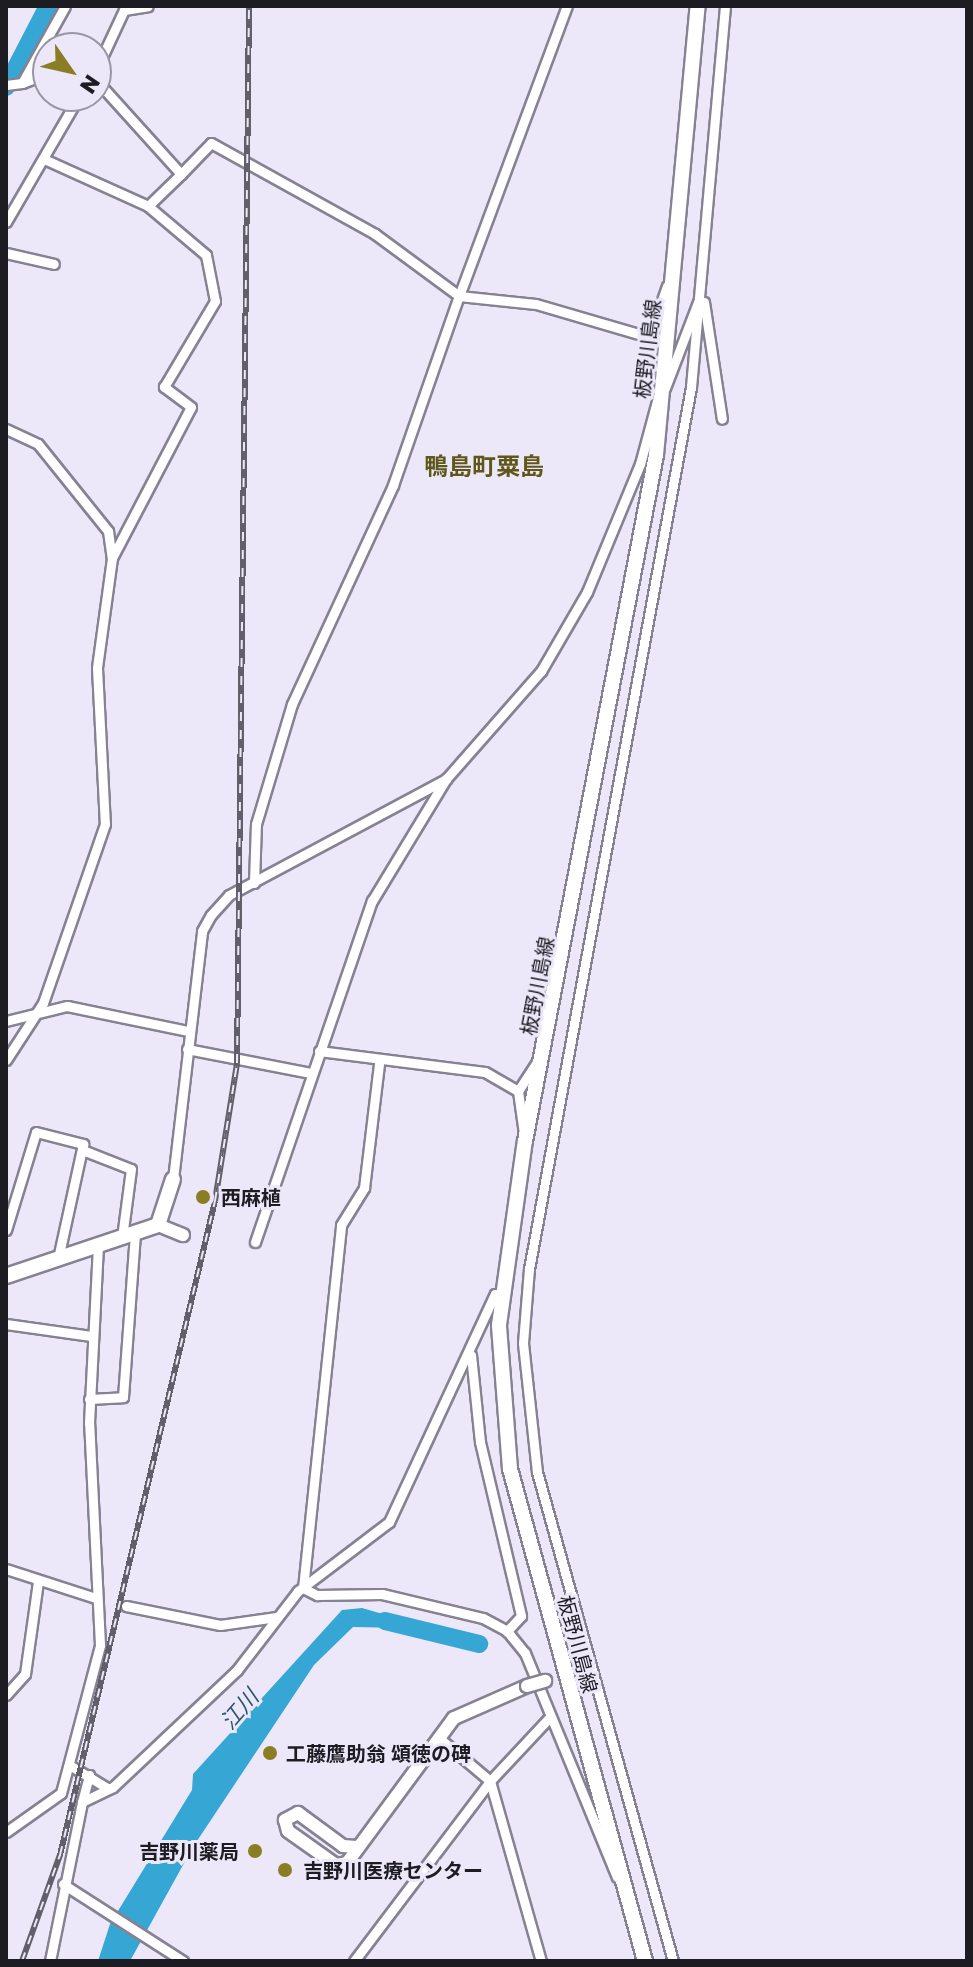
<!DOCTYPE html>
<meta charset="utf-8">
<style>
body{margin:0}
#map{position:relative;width:973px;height:1967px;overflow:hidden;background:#ece8fa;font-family:"Golos Text","Noto Sans JP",sans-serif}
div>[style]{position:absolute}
.water>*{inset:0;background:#36a6d5}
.river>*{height:18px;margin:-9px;padding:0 9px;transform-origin:9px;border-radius:9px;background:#36a6d5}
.roads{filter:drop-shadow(2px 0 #868292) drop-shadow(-2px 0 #868292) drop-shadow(0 2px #868292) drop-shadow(0 -2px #868292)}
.minor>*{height:9px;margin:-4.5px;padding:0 4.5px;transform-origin:4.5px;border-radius:4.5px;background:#fff}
.tertiary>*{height:12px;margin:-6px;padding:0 6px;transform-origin:6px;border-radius:6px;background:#fff}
.secondary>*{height:14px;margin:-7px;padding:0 7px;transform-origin:7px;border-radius:7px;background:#fff}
.rail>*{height:6px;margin-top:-3px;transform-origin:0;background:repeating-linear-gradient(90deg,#ece8fa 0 9px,#615f69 0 18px);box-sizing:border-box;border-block:2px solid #615f69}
.bridges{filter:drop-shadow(2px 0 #868292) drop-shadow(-2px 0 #868292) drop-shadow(0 2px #868292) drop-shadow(0 -2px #868292)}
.tertiary-bridge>*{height:12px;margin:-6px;padding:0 6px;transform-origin:6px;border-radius:6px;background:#fff}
.dots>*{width:22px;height:22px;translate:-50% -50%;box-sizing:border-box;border:4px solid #ece8fa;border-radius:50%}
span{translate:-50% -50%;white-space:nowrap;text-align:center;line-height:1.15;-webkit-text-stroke:6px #ece8fa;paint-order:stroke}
.street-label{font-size:20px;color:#1d1c22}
.poi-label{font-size:20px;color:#1d1c22;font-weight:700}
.left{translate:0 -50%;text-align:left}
.right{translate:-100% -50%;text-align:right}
.water-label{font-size:22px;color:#29556a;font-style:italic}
.quarter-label{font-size:24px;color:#5f5619;font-weight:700}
.frame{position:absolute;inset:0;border:8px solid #1d1c22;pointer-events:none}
.north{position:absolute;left:32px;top:32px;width:80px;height:80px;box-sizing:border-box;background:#ece8fa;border:2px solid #9996a4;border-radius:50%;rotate:124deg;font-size:22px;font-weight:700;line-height:32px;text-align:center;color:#1d1c22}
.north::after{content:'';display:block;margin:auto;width:28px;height:36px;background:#8a7d23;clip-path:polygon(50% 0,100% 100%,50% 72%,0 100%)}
</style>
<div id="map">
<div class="water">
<div style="clip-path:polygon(362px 1608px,407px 1621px,405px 1628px,353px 1627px,314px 1665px,193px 1847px,130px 1961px,98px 1961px,110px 1924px,192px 1790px,193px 1774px,342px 1610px)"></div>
</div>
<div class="river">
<div style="left:6px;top:87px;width:91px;rotate:-62.6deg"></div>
<div style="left:385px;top:1621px;width:97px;rotate:13.7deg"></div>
</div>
<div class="roads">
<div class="minor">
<div style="left:96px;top:70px;width:66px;rotate:-65deg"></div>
<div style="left:124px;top:10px;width:24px;rotate:-9deg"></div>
<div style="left:96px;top:80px;width:127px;rotate:47.9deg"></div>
<div style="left:181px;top:174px;width:43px;rotate:-45.9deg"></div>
<div style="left:211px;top:143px;width:188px;rotate:29deg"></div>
<div style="left:375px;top:234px;width:104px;rotate:36.4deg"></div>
<div style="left:459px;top:296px;width:309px;rotate:-69.6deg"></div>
<div style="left:22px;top:83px;width:28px;rotate:-21deg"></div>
<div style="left:6px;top:85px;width:16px;rotate:-7deg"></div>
<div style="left:22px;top:83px;width:88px;rotate:-60.8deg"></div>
<div style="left:44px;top:159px;width:114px;rotate:24.3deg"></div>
<div style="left:148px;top:206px;width:46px;rotate:-44.1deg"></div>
<div style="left:6px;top:222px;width:146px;rotate:-59.9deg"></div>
<div style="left:6px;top:253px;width:49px;rotate:12.9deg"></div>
<div style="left:704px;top:302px;width:118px;rotate:81.3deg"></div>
<div style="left:665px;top:388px;width:92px;rotate:-69deg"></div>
<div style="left:6px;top:429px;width:35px;rotate:25deg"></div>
<div style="left:38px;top:444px;width:112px;rotate:51.2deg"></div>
<div style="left:108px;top:531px;width:27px;rotate:82deg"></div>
<div style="left:112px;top:558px;width:111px;rotate:97.8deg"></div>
<div style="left:97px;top:668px;width:156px;rotate:87.1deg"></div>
<div style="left:105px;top:824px;width:189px;rotate:109.1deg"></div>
<div style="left:43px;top:1003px;width:68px;rotate:123deg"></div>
<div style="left:112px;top:558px;width:170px;rotate:-62.4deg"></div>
<div style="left:191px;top:407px;width:34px;rotate:-143deg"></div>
<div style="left:164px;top:387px;width:100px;rotate:-59.3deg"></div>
<div style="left:215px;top:301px;width:47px;rotate:-101.1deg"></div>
<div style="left:206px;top:255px;width:76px;rotate:-139.8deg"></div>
<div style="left:254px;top:883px;width:59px;rotate:-88.1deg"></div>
<div style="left:256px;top:824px;width:125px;rotate:-73.3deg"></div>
<div style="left:292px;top:704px;width:241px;rotate:-65.2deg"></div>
<div style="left:393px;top:485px;width:200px;rotate:-70.8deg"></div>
<div style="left:459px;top:296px;width:77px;rotate:5.9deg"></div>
<div style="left:536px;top:304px;width:118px;rotate:16.3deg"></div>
<div style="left:649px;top:337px;width:54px;rotate:-70.6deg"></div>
<div style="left:6px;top:1021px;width:63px;rotate:-13.8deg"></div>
<div style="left:67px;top:1006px;width:124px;rotate:11.7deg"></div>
<div style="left:187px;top:1049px;width:126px;rotate:11deg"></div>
<div style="left:319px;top:1051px;width:167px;rotate:7.2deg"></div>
<div style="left:485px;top:1072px;width:38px;rotate:30deg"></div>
<div style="left:518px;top:1091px;width:50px;rotate:82deg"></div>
<div style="left:518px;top:1091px;width:35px;rotate:-57deg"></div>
<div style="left:85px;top:1151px;width:49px;rotate:21.4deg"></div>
<div style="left:131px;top:1169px;width:69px;rotate:97.5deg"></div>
<div style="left:173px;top:1179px;width:250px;rotate:-83.3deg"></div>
<div style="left:202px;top:931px;width:18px;rotate:-61deg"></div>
<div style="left:211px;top:915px;width:27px;rotate:-48deg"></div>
<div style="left:229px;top:895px;width:246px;rotate:-28.1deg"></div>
<div style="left:446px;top:779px;width:144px;rotate:-48.7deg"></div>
<div style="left:541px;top:671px;width:91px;rotate:-59.8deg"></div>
<div style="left:587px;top:592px;width:139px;rotate:-67.5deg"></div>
<div style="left:640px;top:464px;width:81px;rotate:-74.9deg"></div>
<div style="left:6px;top:1230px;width:102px;rotate:-73deg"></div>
<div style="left:36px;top:1132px;width:49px;rotate:14.3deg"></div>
<div style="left:83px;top:1144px;width:118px;rotate:102.3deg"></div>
<div style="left:255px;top:1242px;width:361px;rotate:-71.1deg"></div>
<div style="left:372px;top:901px;width:143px;rotate:-58.8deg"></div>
<div style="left:6px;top:1324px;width:86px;rotate:8deg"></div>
<div style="left:471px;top:1355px;width:87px;rotate:84.1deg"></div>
<div style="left:480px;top:1442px;width:179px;rotate:76.7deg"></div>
<div style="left:521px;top:1616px;width:21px;rotate:133deg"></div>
<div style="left:89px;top:1399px;width:34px;rotate:-3deg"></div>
<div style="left:123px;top:1397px;width:164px;rotate:-85.8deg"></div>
<div style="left:6px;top:1569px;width:95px;rotate:17.9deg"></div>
<div style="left:303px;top:1588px;width:365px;rotate:-84deg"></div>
<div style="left:341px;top:1225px;width:44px;rotate:-58.1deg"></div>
<div style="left:364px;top:1188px;width:125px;rotate:-83.1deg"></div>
<div style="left:303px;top:1588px;width:16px;rotate:27deg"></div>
<div style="left:317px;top:1595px;width:65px;rotate:-0.9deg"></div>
<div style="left:382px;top:1594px;width:104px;rotate:13.4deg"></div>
<div style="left:483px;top:1618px;width:27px;rotate:28deg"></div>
<div style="left:507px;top:1631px;width:28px;rotate:51deg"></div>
<div style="left:525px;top:1653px;width:242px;rotate:67.7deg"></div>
<div style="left:126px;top:1606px;width:96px;rotate:11.4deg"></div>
<div style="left:220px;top:1625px;width:57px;rotate:-8.1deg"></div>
<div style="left:6px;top:1695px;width:28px;rotate:-48deg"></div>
<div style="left:25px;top:1674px;width:93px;rotate:-82deg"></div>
<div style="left:438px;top:1737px;width:68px;rotate:40.2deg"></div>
<div style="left:490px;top:1781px;width:187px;rotate:74.2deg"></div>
<div style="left:71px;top:1766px;width:44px;rotate:31.2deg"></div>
<div style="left:82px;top:1802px;width:28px;rotate:-75deg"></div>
<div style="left:6px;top:1832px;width:67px;rotate:-35.3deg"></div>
<div style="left:61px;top:1793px;width:153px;rotate:-75.2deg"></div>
<div style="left:100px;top:1645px;width:222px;rotate:-92.8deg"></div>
<div style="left:89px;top:1423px;width:178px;rotate:-87.1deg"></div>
<div style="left:63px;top:1884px;width:143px;rotate:32.7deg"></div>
<div style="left:50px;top:1961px;width:162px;rotate:-78.6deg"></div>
<div style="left:82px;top:1802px;width:34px;rotate:-26deg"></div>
<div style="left:113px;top:1787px;width:170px;rotate:-43.3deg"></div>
<div style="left:237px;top:1670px;width:100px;rotate:-52.3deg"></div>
<div style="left:298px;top:1591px;width:114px;rotate:-37.2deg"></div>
<div style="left:389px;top:1522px;width:251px;rotate:-65.1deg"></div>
<div style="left:495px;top:1294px;width:7px"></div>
<div style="left:354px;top:1961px;width:226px;rotate:-52.9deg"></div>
<div style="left:490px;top:1781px;width:85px;rotate:-46.9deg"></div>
<div style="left:673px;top:1961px;width:508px;rotate:-105.54deg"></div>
<div style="left:537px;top:1472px;width:130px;rotate:-96.2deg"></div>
<div style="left:523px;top:1343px;width:74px;rotate:-85.4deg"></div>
<div style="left:529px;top:1269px;width:897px;rotate:-79.59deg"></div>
<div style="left:691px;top:387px;width:383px;rotate:-84.9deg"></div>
</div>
<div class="tertiary">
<div style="left:158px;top:1225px;width:27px;rotate:22deg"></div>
<div style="left:357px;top:1847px;width:14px;rotate:-176deg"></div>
<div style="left:343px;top:1846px;width:56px;rotate:-143.7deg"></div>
<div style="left:298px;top:1813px;width:15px;rotate:152deg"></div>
<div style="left:285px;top:1820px;width:11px;rotate:75deg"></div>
<div style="left:288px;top:1831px;width:59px;rotate:35.3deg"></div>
<div style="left:336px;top:1865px;width:11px;rotate:-10deg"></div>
<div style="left:347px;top:1863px;width:180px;rotate:-53.6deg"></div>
<div style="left:454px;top:1718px;width:80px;rotate:-23.7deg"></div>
</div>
<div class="secondary">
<div style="left:6px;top:1276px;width:160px;rotate:-18.5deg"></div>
<div style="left:158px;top:1225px;width:48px;rotate:-71.9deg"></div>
<div style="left:645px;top:1961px;width:510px;rotate:-105.34deg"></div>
<div style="left:510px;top:1469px;width:144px;rotate:-94.4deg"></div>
<div style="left:499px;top:1325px;width:186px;rotate:-82deg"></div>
<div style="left:525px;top:1141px;width:698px;rotate:-79.19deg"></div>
<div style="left:656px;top:455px;width:451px;rotate:-84.7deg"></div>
</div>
</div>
<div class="rail">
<div style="left:22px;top:1961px;width:113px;rotate:-70.3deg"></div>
<div style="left:60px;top:1855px;width:672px;rotate:-76.67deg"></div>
<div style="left:215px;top:1201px;width:140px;rotate:-80.9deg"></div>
<div style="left:237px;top:1063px;width:1057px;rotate:-89.35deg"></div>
</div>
<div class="bridges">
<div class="tertiary-bridge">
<div style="left:527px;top:1686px;width:19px;rotate:-16deg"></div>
</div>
</div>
<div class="dots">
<div style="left:203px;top:1197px;background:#8a7d23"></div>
<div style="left:270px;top:1753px;background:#8a7d23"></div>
<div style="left:255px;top:1851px;background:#8a7d23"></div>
<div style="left:285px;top:1870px;background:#8a7d23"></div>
</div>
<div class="street-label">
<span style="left:647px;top:349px;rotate:-83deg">板野川島線</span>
<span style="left:537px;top:986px;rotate:-79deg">板野川島線</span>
<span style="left:578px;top:1644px;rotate:75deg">板野川島線</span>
</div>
<div class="poi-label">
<span class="left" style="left:221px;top:1197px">西麻植</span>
<span class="left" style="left:286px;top:1753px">工藤鷹助翁 頌徳の碑</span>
<span class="right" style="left:239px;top:1851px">吉野川薬局</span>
<span class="left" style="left:303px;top:1870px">吉野川医療センター</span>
</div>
<div class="water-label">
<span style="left:239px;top:1709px;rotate:-49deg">江川</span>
</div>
<div class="quarter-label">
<span style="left:484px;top:466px">鴨島町粟島</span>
</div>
<div class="frame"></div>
<div class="north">N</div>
</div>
